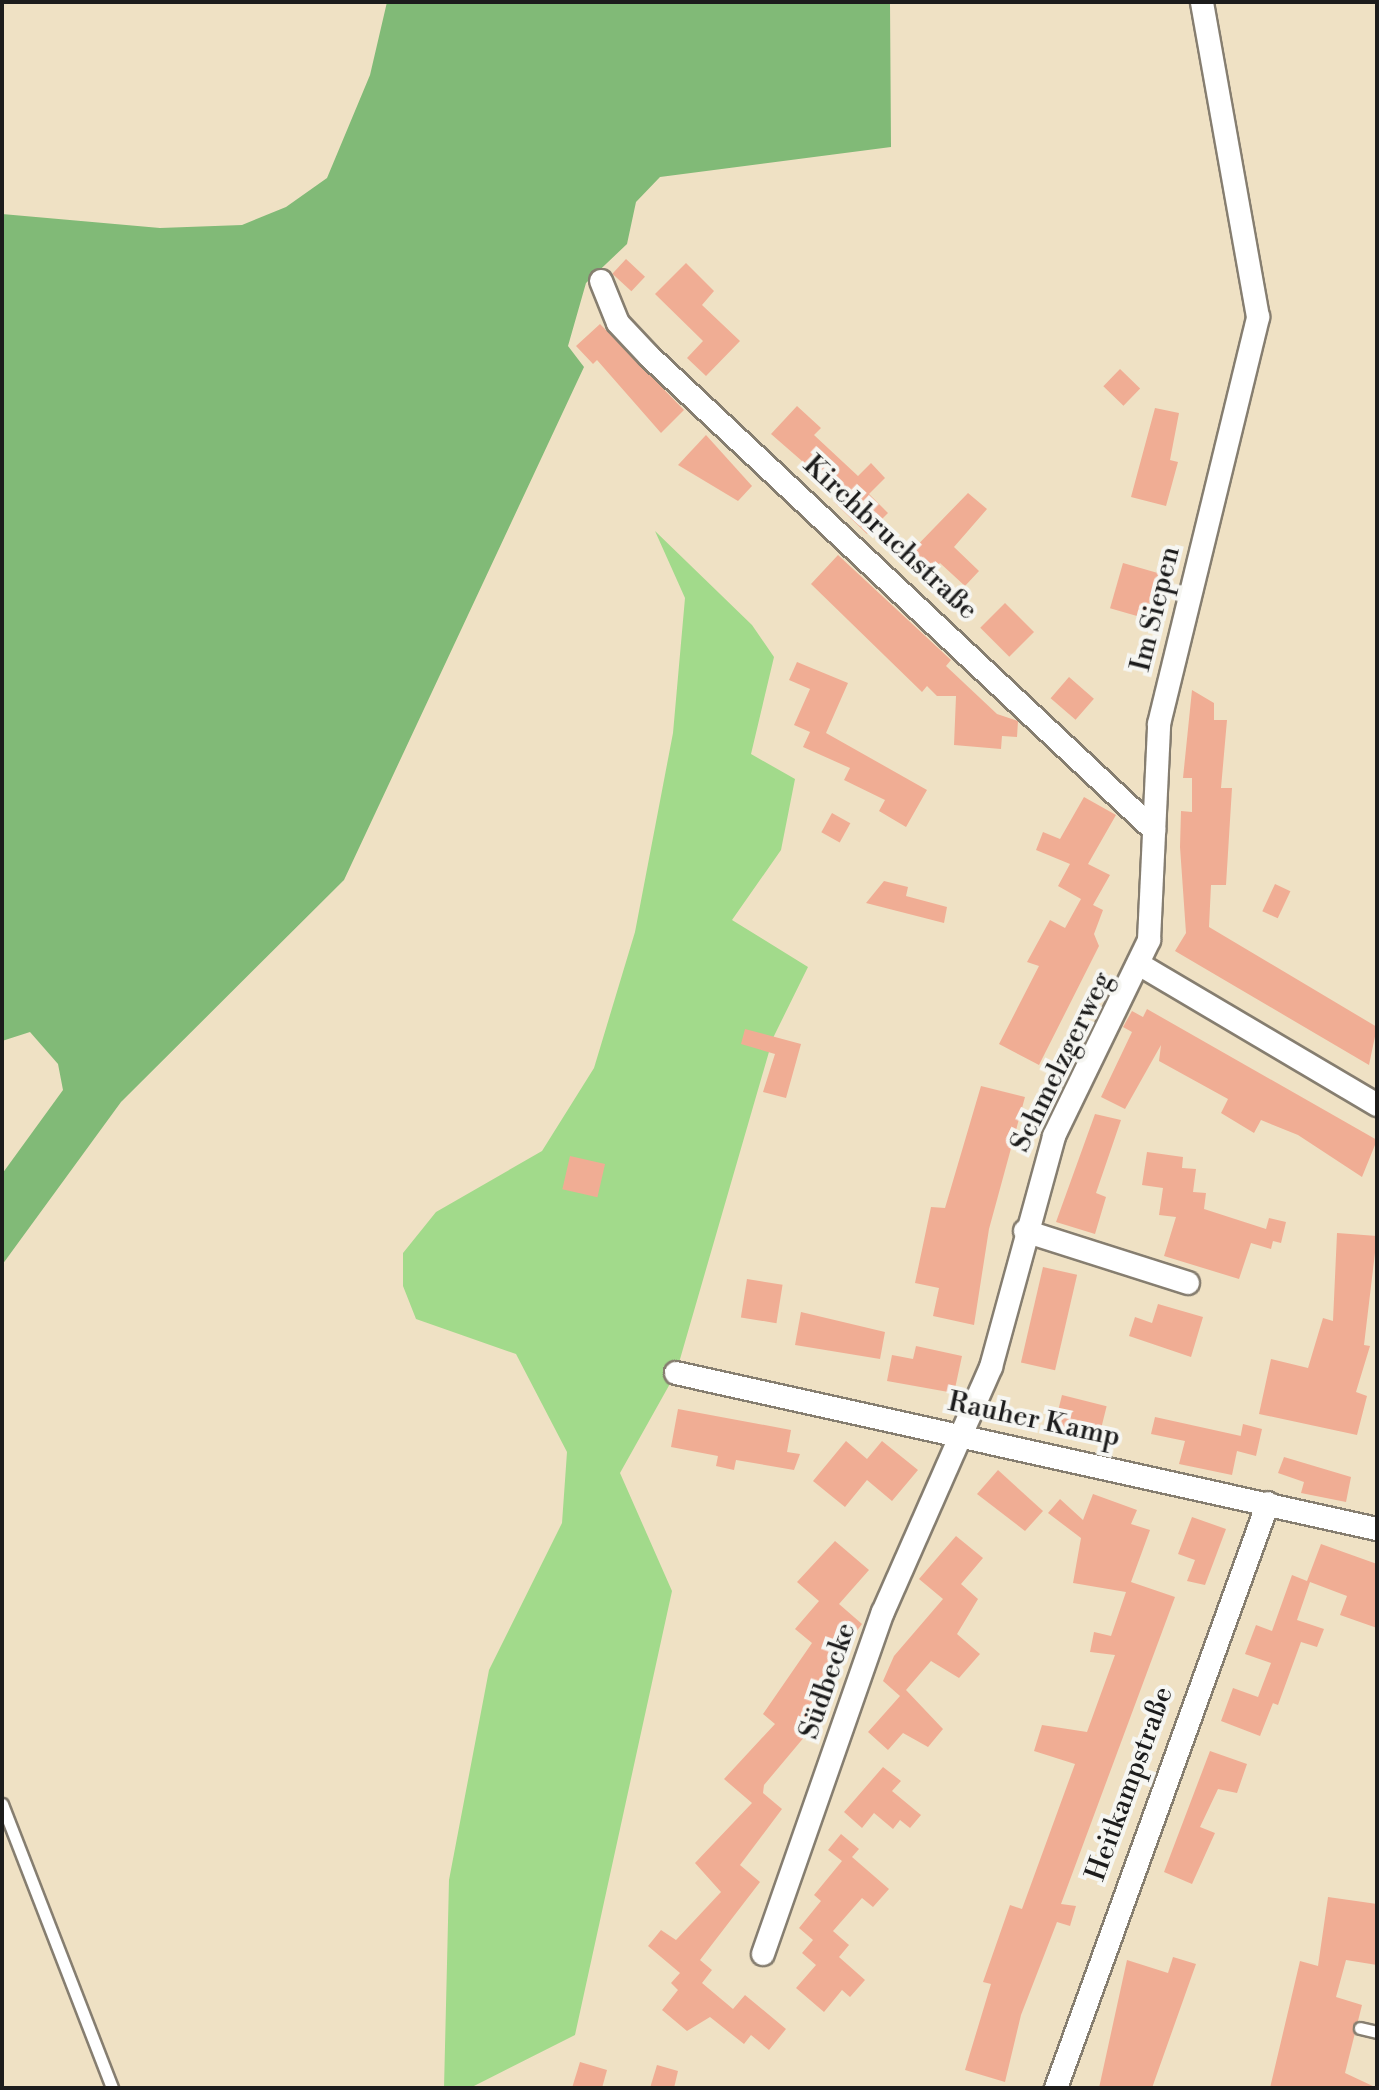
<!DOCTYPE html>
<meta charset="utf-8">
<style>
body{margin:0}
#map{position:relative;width:1379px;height:2090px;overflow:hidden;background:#efe1c4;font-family:"Libre Bodoni",serif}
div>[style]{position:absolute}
.green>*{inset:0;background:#a2da8b}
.forest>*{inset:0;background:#81ba77}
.building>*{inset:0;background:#f0ad94;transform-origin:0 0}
.roads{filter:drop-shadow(2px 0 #867e70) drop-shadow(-2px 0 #867e70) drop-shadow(0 2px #867e70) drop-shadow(0 -2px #867e70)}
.lane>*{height:11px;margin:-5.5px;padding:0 5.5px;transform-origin:5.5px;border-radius:5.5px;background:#fff}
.street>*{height:22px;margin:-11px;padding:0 11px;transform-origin:11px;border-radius:11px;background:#fff}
span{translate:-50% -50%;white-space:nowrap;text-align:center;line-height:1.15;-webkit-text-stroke:8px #f6f6f2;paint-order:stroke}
.street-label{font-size:28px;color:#1c1c1c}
.frame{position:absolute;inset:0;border:4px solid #1c1c1c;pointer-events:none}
</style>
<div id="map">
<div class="green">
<div style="clip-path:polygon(655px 531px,752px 625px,774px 657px,751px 754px,795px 779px,781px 850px,732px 920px,808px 967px,773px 1038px,676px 1373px,620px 1473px,672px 1591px,575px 2035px,470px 2088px,444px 2088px,449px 1880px,489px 1670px,562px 1523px,567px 1452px,516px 1354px,416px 1319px,403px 1286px,403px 1253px,436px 1212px,542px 1151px,594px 1068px,635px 932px,673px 733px,685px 598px)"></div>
</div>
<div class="forest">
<div style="clip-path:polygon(387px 2px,890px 2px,891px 147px,660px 177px,636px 202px,627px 244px,586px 283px,568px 346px,584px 367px,344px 880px,121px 1102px,2px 1265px,2px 1174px,63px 1090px,58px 1064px,30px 1032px,2px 1041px,2px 214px,160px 228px,242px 225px,286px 207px,327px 178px,370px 75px)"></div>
</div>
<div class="building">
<div style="left:626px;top:259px;width:26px;height:20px;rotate:43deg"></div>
<div style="clip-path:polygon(686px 263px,714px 291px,702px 305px,740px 341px,706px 376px,687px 358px,703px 341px,655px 294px)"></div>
<div style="clip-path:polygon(600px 324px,684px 410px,661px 433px,597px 360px,593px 364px,576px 346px)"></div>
<div style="left:1120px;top:369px;width:28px;height:24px;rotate:44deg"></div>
<div style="clip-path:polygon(797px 406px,821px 428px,814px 435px,858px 476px,871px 463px,885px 478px,869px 494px,888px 513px,867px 534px,834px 502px,841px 495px,771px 434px)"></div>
<div style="clip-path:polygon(1155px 408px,1179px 413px,1170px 460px,1178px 462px,1166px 506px,1131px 497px)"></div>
<div style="clip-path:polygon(706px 435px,752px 486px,738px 501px,678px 465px)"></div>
<div style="clip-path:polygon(968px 493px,987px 509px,954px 547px,979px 571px,965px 586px,940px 563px,923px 581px,902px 561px)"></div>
<div style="clip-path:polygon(838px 555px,951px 660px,946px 666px,997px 714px,1018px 721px,1017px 737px,1002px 736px,1001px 749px,954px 745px,956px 696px,937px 696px,927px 686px,922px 692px,811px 584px)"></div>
<div style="left:1123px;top:563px;width:47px;height:47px;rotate:16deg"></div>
<div style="left:1005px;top:603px;width:41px;height:35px;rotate:45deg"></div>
<div style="clip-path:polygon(797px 662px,848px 683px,826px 733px,927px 790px,906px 827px,879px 811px,885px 800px,844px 780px,850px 768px,803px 747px,810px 732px,794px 725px,810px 689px,789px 680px)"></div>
<div style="left:1069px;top:677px;width:33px;height:28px;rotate:41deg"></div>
<div style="clip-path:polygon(1192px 690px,1214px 703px,1214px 720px,1227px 720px,1221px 788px,1232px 788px,1226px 885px,1211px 885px,1209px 927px,1377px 1027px,1369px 1065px,1175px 951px,1186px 933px,1180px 847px,1181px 811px,1192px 812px,1192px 778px,1183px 778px)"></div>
<div style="clip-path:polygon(1084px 797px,1116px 815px,1088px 864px,1110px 875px,1093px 905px,1103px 910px,1094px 934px,1099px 946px,1039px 1065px,999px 1044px,1039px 966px,1027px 962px,1050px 920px,1065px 928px,1081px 899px,1058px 886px,1070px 864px,1036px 850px,1043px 832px,1060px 839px)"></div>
<div style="left:832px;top:813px;width:21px;height:22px;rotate:29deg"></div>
<div style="clip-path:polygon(884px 881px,908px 887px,906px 896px,947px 907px,944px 923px,866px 903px)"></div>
<div style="left:1275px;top:884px;width:17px;height:30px;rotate:25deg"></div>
<div style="clip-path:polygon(1147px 1009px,1377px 1140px,1362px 1177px,1298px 1135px,1261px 1120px,1254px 1133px,1221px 1113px,1228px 1099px,1159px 1061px,1161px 1045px,1125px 1109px,1101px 1097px,1132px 1032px,1123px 1027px,1132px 1011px,1143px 1017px)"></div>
<div style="clip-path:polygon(745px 1029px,801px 1044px,786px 1098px,763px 1092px,775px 1054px,741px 1044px)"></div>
<div style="clip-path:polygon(981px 1086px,1025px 1097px,989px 1229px,974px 1325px,933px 1316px,939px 1288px,915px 1283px,931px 1207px,945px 1208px)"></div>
<div style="clip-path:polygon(1095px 1114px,1121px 1120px,1096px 1193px,1106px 1197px,1095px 1234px,1056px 1222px)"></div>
<div style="clip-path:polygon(1147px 1152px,1183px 1157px,1182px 1168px,1196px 1169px,1193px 1192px,1206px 1193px,1204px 1209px,1266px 1229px,1269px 1218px,1286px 1222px,1281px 1243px,1273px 1241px,1271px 1249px,1251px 1243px,1239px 1279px,1164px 1256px,1176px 1217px,1159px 1215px,1163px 1188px,1142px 1185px)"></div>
<div style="left:570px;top:1156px;width:36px;height:34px;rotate:13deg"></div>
<div style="clip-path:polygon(1337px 1233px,1377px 1236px,1364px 1345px,1370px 1346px,1356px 1392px,1367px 1396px,1357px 1435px,1259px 1414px,1271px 1359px,1308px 1368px,1323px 1318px,1333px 1321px)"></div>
<div style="left:1043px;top:1267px;width:35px;height:98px;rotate:13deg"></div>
<div style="left:747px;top:1279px;width:36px;height:39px;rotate:9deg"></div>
<div style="clip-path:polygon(1158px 1304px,1203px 1317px,1191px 1357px,1129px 1336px,1135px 1317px,1152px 1323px)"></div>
<div style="clip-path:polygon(801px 1312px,885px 1332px,880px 1359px,795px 1345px)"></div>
<div style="clip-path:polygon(916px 1346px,962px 1356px,954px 1393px,887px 1381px,892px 1355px,913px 1359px)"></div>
<div style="left:1062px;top:1395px;width:46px;height:38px;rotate:14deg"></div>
<div style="clip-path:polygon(678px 1409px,791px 1430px,787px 1452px,800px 1454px,794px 1470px,736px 1460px,734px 1470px,716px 1466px,718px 1456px,671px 1447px)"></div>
<div style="clip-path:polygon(1155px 1417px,1241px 1436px,1239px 1444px,1243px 1424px,1262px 1429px,1256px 1456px,1237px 1451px,1232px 1475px,1179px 1464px,1185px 1441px,1151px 1434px)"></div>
<div style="clip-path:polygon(846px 1441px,867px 1459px,882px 1441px,918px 1470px,892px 1501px,867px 1480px,845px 1507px,813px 1481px)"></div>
<div style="clip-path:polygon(1284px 1457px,1351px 1477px,1346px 1502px,1301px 1493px,1304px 1482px,1278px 1473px)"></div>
<div style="clip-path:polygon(998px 1470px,1043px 1511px,1025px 1531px,977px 1494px)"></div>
<div style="clip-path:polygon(1093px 1494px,1137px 1510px,1131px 1524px,1150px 1530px,1131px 1582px,1175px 1597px,1061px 1904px,1076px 1906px,1070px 1926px,1057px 1922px,1021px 2015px,1005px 2082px,965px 2070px,991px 1984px,983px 1982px,1010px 1905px,1022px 1909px,1075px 1764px,1034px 1751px,1042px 1725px,1087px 1732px,1115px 1655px,1090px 1652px,1094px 1632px,1111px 1636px,1126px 1592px,1073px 1583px,1081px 1538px,1048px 1513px,1060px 1499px,1083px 1520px)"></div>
<div style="clip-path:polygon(1192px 1517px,1226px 1529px,1205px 1585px,1187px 1581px,1195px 1560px,1178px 1554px)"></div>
<div style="clip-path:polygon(956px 1536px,983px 1558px,961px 1584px,978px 1599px,957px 1634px,980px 1654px,959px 1678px,931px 1661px,906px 1690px,943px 1729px,928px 1747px,903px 1733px,888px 1750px,868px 1732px,900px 1696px,883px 1681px,894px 1656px,943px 1599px,919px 1579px)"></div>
<div style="clip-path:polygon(835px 1541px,869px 1570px,839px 1604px,862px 1624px,812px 1690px,818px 1695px,804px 1712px,816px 1723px,764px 1785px,763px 1793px,782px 1809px,740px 1865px,760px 1882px,700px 1960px,712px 1970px,702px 1983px,733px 2009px,745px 1995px,786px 2029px,769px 2050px,751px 2035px,744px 2044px,710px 2017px,687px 2031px,662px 2010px,678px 1990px,671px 1983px,680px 1973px,648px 1946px,661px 1930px,676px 1940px,721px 1892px,695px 1863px,752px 1803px,724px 1779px,775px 1724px,763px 1714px,812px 1643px,795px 1629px,819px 1601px,797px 1582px)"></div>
<div style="clip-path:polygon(1321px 1544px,1377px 1564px,1377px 1628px,1340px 1615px,1347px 1596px,1310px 1582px,1297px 1620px,1324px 1629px,1317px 1647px,1301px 1642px,1278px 1705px,1267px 1701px,1273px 1703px,1260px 1736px,1221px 1721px,1233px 1688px,1258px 1697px,1271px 1663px,1245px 1654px,1256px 1625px,1272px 1631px,1292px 1575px,1307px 1581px)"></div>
<div style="clip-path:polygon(1210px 1751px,1247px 1764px,1237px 1793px,1218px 1789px,1200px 1827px,1215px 1833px,1192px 1884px,1164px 1872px)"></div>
<div style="clip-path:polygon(883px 1767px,901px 1781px,892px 1791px,921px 1815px,910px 1828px,900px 1820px,893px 1829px,874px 1813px,862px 1828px,844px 1812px)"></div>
<div style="clip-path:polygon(841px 1834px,859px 1849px,852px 1857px,889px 1889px,873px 1907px,862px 1898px,833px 1931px,849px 1945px,839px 1957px,865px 1980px,850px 1997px,842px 1990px,824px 2012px,796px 1988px,816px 1965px,802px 1953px,813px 1940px,799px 1928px,821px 1901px,814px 1895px,842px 1861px,828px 1850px)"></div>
<div style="clip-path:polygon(1328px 1897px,1377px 1904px,1377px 1965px,1346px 1960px,1336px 1997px,1362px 2005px,1345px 2073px,1377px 2088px,1270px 2088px,1300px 1961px,1318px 1966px)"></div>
<div style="clip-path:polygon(1173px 1957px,1196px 1964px,1152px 2088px,1099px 2088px,1127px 1960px,1168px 1973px)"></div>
<div style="clip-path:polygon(580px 2062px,607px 2070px,602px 2088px,572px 2088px)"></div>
<div style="clip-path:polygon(657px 2065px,678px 2071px,674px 2088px,650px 2088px)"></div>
</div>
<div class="roads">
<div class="lane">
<div style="left:2px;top:1804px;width:305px;rotate:68.8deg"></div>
<div style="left:1360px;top:2028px;width:17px;rotate:13deg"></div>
</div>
<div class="street">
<div style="left:601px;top:281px;width:45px;rotate:68deg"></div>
<div style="left:618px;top:323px;width:45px;rotate:46.8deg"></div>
<div style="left:649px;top:356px;width:693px;rotate:43.19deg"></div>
<div style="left:1142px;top:966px;width:273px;rotate:30.6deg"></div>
<div style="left:1025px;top:1231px;width:171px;rotate:17.7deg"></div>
<div style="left:676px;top:1373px;width:718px;rotate:12.55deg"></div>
<div style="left:763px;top:1954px;width:362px;rotate:-70.7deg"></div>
<div style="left:883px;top:1612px;width:268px;rotate:-66.2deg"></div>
<div style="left:991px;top:1367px;width:239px;rotate:-74.7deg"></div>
<div style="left:1054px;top:1136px;width:218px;rotate:-64.1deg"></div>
<div style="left:1149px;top:940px;width:216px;rotate:-87.3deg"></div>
<div style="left:1159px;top:724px;width:419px;rotate:-76.3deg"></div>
<div style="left:1258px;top:317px;width:320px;rotate:-100.1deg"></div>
<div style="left:1056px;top:2088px;width:622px;rotate:-70.08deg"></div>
</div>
</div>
<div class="street-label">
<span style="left:890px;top:538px;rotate:43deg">Kirchbruchstraße</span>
<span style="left:1156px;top:609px;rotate:-76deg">Im Siepen</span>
<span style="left:1062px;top:1062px;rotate:-64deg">Schmelzgerweg</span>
<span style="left:1034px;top:1420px;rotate:12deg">Rauher Kamp</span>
<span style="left:828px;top:1681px;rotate:-71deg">Südbecke</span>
<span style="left:1130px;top:1784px;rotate:-70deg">Heitkampstraße</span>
</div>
<div class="frame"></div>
</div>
